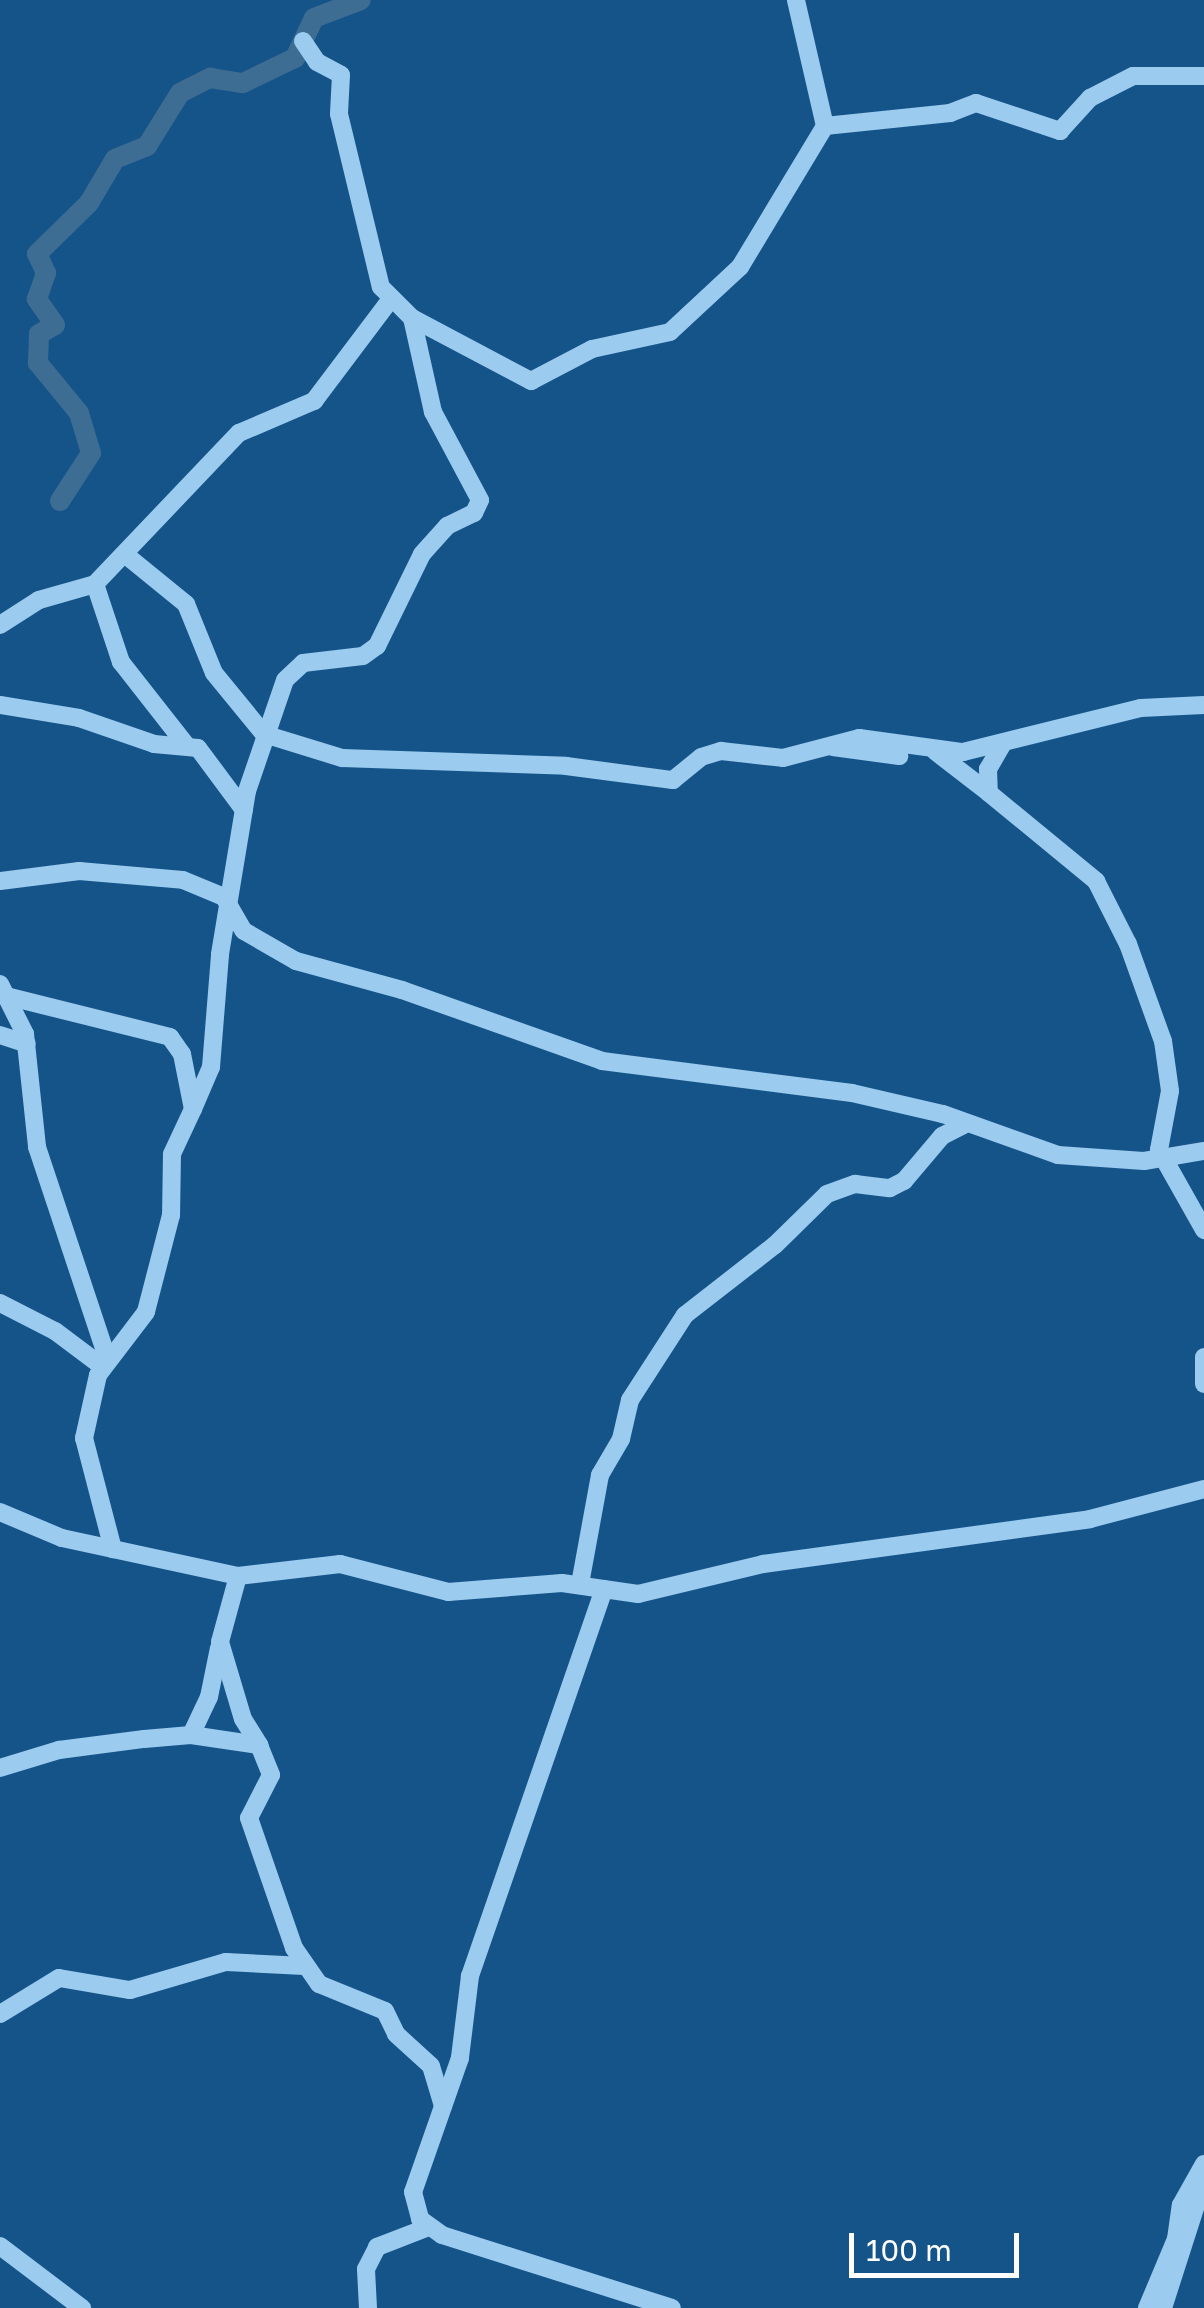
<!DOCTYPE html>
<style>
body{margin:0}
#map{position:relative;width:1204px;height:2308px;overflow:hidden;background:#155489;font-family:"Golos Text",sans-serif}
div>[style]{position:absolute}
.river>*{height:20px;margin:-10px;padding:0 10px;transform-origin:10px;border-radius:10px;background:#3e6d94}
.minor>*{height:18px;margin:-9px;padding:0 9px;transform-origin:9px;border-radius:9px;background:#9bcbef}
span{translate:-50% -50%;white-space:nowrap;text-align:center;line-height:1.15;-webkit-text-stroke:8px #155489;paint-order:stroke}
.scale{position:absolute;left:849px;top:2233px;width:170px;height:45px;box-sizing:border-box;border:5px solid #fff;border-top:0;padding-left:12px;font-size:30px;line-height:35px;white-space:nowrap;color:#fff;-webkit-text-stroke:8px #155489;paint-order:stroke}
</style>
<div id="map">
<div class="river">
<div style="left:60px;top:501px;width:57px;rotate:-57.1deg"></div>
<div style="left:91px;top:453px;width:42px;rotate:-106.7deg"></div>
<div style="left:79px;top:413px;width:65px;rotate:-129.4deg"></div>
<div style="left:38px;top:363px;width:29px;rotate:-88deg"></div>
<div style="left:39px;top:334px;width:18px;rotate:-29deg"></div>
<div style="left:55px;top:325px;width:32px;rotate:-125deg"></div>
<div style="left:37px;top:299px;width:28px;rotate:-71deg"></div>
<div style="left:46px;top:273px;width:21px;rotate:-115deg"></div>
<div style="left:37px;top:254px;width:73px;rotate:-44.4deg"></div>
<div style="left:89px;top:203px;width:51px;rotate:-59.4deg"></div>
<div style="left:115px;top:159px;width:35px;rotate:-22deg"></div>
<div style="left:147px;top:146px;width:62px;rotate:-58.1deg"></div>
<div style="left:180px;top:93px;width:34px;rotate:-27deg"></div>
<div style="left:210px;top:78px;width:33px;rotate:9deg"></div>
<div style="left:243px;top:83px;width:58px;rotate:-25.7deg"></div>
<div style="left:295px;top:58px;width:44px;rotate:-64.6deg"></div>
<div style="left:314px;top:18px;width:50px;rotate:-21deg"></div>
</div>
<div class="minor">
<div style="left:303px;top:41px;width:25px;rotate:56deg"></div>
<div style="left:317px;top:62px;width:27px;rotate:28deg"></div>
<div style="left:341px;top:75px;width:39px;rotate:93deg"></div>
<div style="left:339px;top:114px;width:178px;rotate:76.4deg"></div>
<div style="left:381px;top:287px;width:44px;rotate:45deg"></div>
<div style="left:412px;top:318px;width:135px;rotate:27.9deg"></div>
<div style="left:531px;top:381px;width:69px;rotate:-27.7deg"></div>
<div style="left:592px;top:349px;width:80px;rotate:-12.3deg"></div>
<div style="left:670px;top:332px;width:96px;rotate:-42.9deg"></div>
<div style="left:740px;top:267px;width:165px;rotate:-58.9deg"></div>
<div style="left:825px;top:126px;width:129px;rotate:-103deg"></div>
<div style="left:825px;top:126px;width:126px;rotate:-5.9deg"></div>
<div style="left:950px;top:113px;width:28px;rotate:-21deg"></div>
<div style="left:976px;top:103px;width:89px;rotate:18.4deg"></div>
<div style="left:1060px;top:131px;width:45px;rotate:-47.7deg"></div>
<div style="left:1090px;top:98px;width:48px;rotate:-27.1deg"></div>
<div style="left:1133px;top:76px;width:71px"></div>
<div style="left:127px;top:556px;width:76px;rotate:39.1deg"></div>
<div style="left:186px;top:604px;width:74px;rotate:67.9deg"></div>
<div style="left:214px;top:673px;width:79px;rotate:50.7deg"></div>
<div style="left:264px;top:734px;width:82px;rotate:17.1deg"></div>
<div style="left:342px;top:758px;width:224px;rotate:2deg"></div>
<div style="left:566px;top:766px;width:108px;rotate:7.5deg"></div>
<div style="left:673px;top:780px;width:36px;rotate:-39deg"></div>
<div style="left:701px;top:757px;width:21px;rotate:-17deg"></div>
<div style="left:721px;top:751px;width:62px;rotate:6.4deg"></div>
<div style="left:783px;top:758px;width:79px;rotate:-14.7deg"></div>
<div style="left:859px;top:738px;width:105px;rotate:7.7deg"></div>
<div style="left:963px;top:752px;width:183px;rotate:-13.9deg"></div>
<div style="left:1141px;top:708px;width:63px;rotate:-2.7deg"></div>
<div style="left:95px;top:584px;width:82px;rotate:71.6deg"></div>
<div style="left:121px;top:662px;width:105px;rotate:51.9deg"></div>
<div style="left:0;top:625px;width:46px;rotate:-32.7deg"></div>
<div style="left:39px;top:600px;width:58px;rotate:-15.9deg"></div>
<div style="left:95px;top:584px;width:209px;rotate:-46.4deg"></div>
<div style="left:239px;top:433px;width:82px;rotate:-23.1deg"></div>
<div style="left:314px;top:401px;width:126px;rotate:-53deg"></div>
<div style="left:0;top:705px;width:80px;rotate:9.3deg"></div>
<div style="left:79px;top:718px;width:79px;rotate:19.1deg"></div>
<div style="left:154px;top:744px;width:44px;rotate:5.2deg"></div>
<div style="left:198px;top:748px;width:77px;rotate:53.4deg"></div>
<div style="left:1002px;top:745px;width:28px;rotate:120deg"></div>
<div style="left:988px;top:769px;width:24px;rotate:88deg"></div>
<div style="left:989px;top:793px;width:139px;rotate:39.4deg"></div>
<div style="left:1096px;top:881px;width:71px;rotate:63.1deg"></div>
<div style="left:1128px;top:944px;width:103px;rotate:70.2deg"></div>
<div style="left:1163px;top:1041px;width:50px;rotate:82deg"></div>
<div style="left:1170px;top:1091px;width:60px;rotate:100.6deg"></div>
<div style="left:1159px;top:1150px;width:92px;rotate:60.6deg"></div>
<div style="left:833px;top:747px;width:67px;rotate:7.8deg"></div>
<div style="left:936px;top:752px;width:67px;rotate:37.7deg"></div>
<div style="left:0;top:881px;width:80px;rotate:-7.2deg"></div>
<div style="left:79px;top:871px;width:104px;rotate:4.9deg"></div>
<div style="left:183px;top:880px;width:44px;rotate:22.5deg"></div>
<div style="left:224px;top:897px;width:39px;rotate:60deg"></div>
<div style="left:244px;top:931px;width:60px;rotate:30deg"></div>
<div style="left:296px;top:961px;width:110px;rotate:15.3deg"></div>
<div style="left:402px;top:990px;width:212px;rotate:19.5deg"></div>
<div style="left:602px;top:1061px;width:252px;rotate:7.3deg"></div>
<div style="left:852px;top:1093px;width:93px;rotate:13deg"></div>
<div style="left:943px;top:1114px;width:122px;rotate:19.6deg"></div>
<div style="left:1058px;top:1155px;width:86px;rotate:4deg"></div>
<div style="left:1144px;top:1161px;width:61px;rotate:-9.5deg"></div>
<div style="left:0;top:984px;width:56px;rotate:63.4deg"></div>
<div style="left:25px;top:1034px;width:114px;rotate:83.9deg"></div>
<div style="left:37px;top:1147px;width:225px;rotate:71.6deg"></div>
<div style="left:6px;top:996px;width:169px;rotate:14deg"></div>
<div style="left:170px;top:1037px;width:21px;rotate:55deg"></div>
<div style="left:182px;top:1054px;width:56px;rotate:78.7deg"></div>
<div style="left:193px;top:1109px;width:50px;rotate:115deg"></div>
<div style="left:172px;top:1154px;width:61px;rotate:90.9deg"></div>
<div style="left:171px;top:1215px;width:100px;rotate:104.5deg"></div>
<div style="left:146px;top:1312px;width:79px;rotate:127.3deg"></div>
<div style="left:98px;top:1375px;width:65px;rotate:102.5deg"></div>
<div style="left:84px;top:1438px;width:115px;rotate:75.4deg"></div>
<div style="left:0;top:1035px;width:28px;rotate:18deg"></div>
<div style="left:193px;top:1109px;width:46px;rotate:-66.8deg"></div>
<div style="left:211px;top:1067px;width:113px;rotate:-85.4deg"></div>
<div style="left:220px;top:954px;width:165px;rotate:-80.6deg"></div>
<div style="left:247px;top:791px;width:117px;rotate:-71.1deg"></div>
<div style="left:285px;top:680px;width:25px;rotate:-43deg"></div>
<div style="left:303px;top:663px;width:60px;rotate:-6.7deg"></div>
<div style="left:363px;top:656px;width:17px;rotate:-36deg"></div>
<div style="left:377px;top:646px;width:102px;rotate:-63.9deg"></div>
<div style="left:422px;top:554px;width:38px;rotate:-48deg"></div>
<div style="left:447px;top:526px;width:30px;rotate:-26deg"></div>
<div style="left:474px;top:513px;width:14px;rotate:-65deg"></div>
<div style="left:480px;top:500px;width:100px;rotate:-118.1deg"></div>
<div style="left:433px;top:412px;width:96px;rotate:-102.6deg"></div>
<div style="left:0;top:1303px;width:62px;rotate:27deg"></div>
<div style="left:55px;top:1331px;width:60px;rotate:36.9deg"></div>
<div style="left:1204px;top:1357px;width:27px;rotate:90deg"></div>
<div style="left:0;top:1512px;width:67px;rotate:22.8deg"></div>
<div style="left:62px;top:1538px;width:180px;rotate:12.2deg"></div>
<div style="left:238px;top:1576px;width:103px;rotate:-6.7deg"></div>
<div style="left:340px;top:1564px;width:112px;rotate:14.5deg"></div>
<div style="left:448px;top:1592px;width:114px;rotate:-4.5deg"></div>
<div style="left:562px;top:1583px;width:77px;rotate:8.2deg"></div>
<div style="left:638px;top:1594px;width:129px;rotate:-13.5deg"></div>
<div style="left:763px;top:1564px;width:330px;rotate:-7.8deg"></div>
<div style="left:1090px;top:1519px;width:118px;rotate:-14.7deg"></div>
<div style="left:238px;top:1576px;width:68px;rotate:105.3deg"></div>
<div style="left:220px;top:1642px;width:80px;rotate:73.4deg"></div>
<div style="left:243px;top:1719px;width:31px;rotate:58deg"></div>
<div style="left:580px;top:1584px;width:111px;rotate:-79.6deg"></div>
<div style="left:600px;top:1475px;width:42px;rotate:-59.7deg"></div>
<div style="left:621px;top:1439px;width:40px;rotate:-77deg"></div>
<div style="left:630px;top:1400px;width:101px;rotate:-57.1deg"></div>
<div style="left:685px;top:1315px;width:114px;rotate:-37.9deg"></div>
<div style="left:775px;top:1245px;width:73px;rotate:-44.4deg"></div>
<div style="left:827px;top:1194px;width:30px;rotate:-20deg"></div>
<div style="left:855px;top:1184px;width:35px;rotate:7deg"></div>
<div style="left:890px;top:1188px;width:16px;rotate:-27deg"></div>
<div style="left:904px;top:1181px;width:59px;rotate:-49.8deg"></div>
<div style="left:942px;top:1136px;width:27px;rotate:-27deg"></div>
<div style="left:604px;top:1589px;width:410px;rotate:109.1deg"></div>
<div style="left:470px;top:1976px;width:83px;rotate:97deg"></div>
<div style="left:460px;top:2058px;width:142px;rotate:109.3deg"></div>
<div style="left:413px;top:2192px;width:28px;rotate:75deg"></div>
<div style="left:420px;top:2219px;width:27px;rotate:36deg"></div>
<div style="left:442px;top:2235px;width:241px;rotate:17.6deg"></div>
<div style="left:191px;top:1735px;width:42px;rotate:-64.7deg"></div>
<div style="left:209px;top:1697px;width:50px;rotate:-78.5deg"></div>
<div style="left:0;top:1768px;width:62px;rotate:-17deg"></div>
<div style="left:59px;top:1750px;width:86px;rotate:-7.4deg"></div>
<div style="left:144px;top:1739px;width:47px;rotate:-4.9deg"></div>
<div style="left:191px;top:1735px;width:69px;rotate:8.4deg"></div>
<div style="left:259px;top:1745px;width:32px;rotate:68deg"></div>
<div style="left:271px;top:1775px;width:48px;rotate:117.1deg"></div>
<div style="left:249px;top:1818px;width:138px;rotate:70.9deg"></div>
<div style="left:294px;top:1948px;width:44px;rotate:55.2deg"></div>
<div style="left:319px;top:1984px;width:71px;rotate:22.2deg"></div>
<div style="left:385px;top:2011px;width:25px;rotate:64deg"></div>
<div style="left:396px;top:2034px;width:47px;rotate:42.4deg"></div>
<div style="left:431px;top:2066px;width:42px;rotate:73.3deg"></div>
<div style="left:0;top:2014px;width:69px;rotate:-31.4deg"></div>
<div style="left:59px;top:1978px;width:72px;rotate:9.6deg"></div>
<div style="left:130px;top:1990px;width:100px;rotate:-16.3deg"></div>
<div style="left:226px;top:1962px;width:78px;rotate:2.9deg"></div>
<div style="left:0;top:2246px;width:103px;rotate:37.1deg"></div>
<div style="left:368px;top:2308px;width:39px;rotate:-93deg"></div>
<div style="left:366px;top:2269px;width:25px;rotate:-63deg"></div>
<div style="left:377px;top:2247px;width:53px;rotate:-21.2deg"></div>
<div style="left:1147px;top:2308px;width:75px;rotate:-67.2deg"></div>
<div style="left:1176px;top:2239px;width:34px;rotate:-82deg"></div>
<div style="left:1181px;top:2205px;width:47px;rotate:-60.7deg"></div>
<div style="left:1163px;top:2308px;width:134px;rotate:-72.2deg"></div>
</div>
<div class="scale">100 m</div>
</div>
